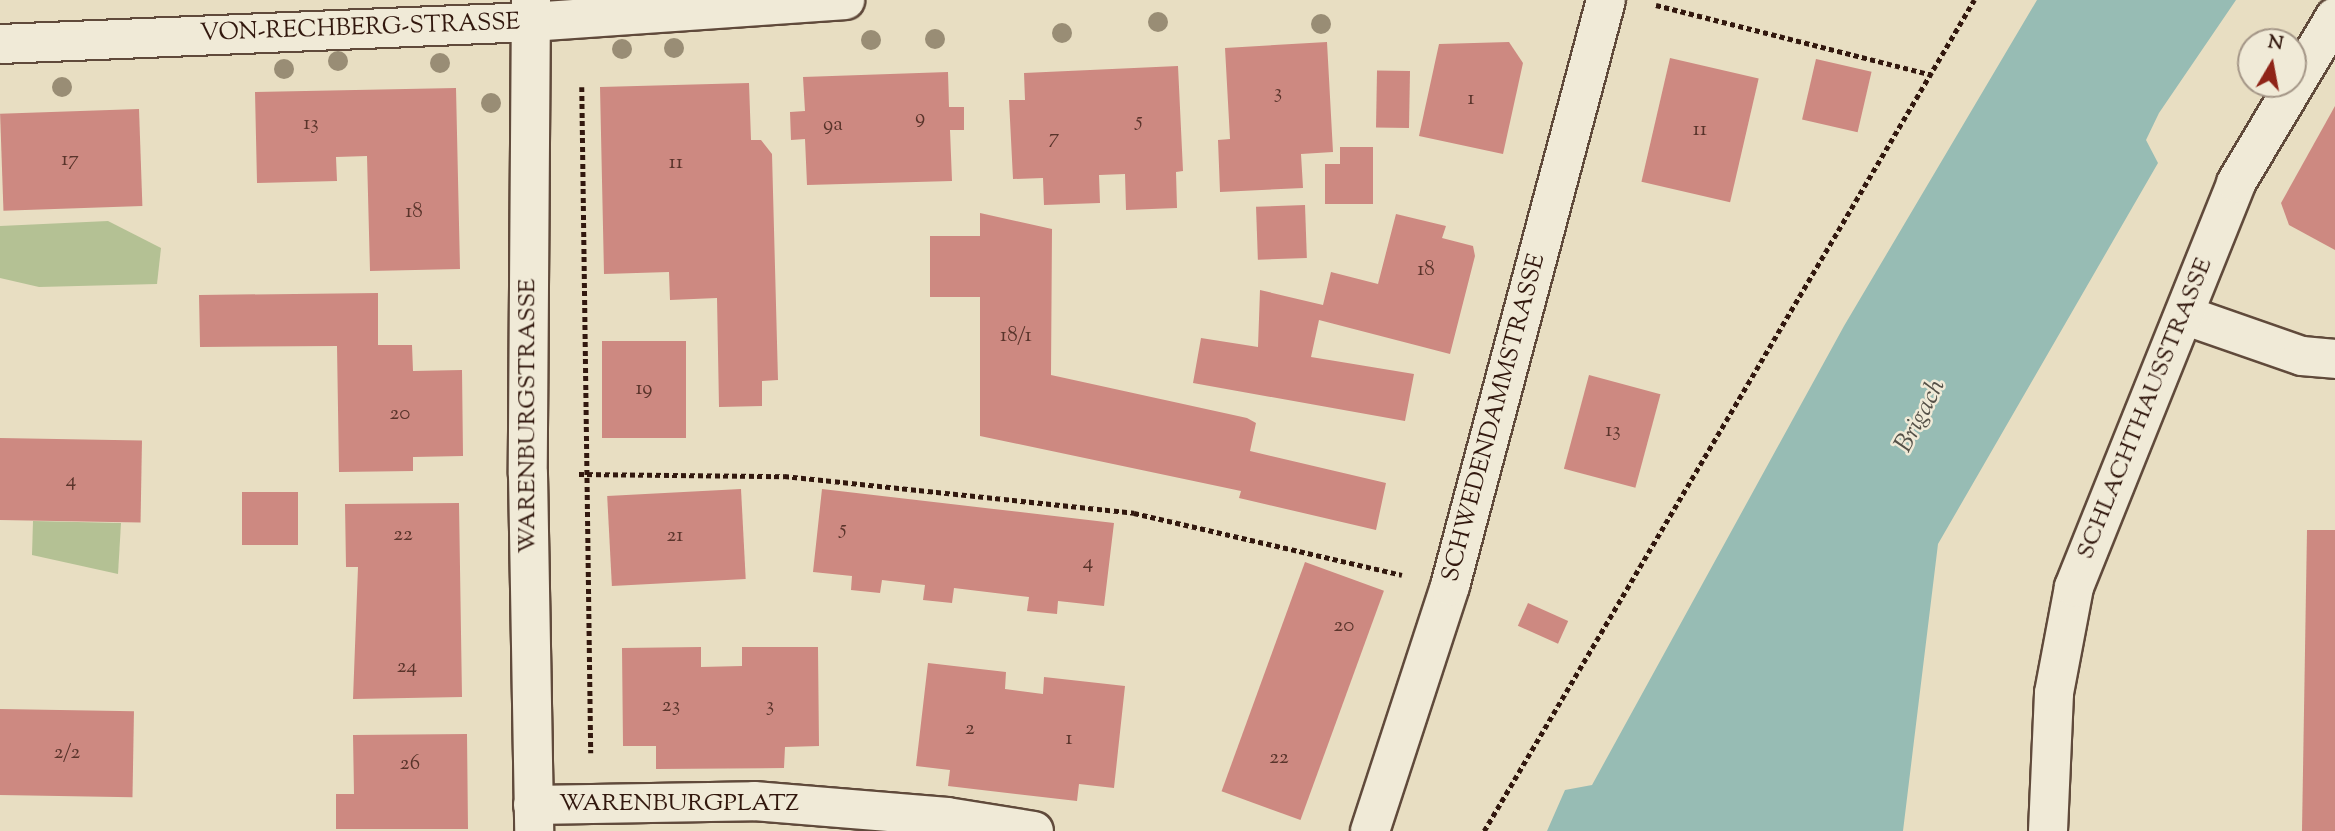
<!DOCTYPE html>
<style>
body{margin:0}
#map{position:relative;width:2335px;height:831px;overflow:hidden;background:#e8dec2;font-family:"Sorts Mill Goudy",serif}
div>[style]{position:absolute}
.green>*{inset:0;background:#b4c194}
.water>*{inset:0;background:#97bcb4}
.building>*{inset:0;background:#cd8981;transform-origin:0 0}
.path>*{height:4.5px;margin-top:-2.25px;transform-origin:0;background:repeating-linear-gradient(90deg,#32180e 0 5px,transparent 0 8.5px)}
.roads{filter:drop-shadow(2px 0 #604a3b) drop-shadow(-2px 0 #604a3b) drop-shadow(0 2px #604a3b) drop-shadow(0 -2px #604a3b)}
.street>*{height:38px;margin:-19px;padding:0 19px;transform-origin:19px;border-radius:19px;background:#f0ead7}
.secondary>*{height:38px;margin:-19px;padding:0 19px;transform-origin:19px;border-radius:19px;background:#f0ead7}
.trees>*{width:20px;height:20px;margin:-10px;border-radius:50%;background:#998d75}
span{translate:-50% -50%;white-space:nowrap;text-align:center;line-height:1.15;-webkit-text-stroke:5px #f0ead7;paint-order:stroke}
.number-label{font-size:21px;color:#59342b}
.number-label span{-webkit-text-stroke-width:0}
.street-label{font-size:24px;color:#32180e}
.water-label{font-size:26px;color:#555148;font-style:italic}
.north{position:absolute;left:2237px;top:28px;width:70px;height:70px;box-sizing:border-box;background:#f0ead7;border:2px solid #a49687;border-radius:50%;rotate:10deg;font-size:19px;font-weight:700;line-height:28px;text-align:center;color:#32180e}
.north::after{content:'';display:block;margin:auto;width:24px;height:32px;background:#8f2418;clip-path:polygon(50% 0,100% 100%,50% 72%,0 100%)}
</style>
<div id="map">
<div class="green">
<div style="clip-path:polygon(108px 221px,161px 248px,157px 284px,39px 287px,0 278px,0 226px)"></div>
<div style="clip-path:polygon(33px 521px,121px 523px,118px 574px,32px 555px)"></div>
</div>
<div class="water">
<div style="clip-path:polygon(2037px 0,2236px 0,2159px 113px,2146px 140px,2158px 163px,1938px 544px,1903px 831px,1547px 831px,1565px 790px,1592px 785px,1844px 326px)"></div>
</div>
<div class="building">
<div style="clip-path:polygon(1327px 42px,1333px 152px,1301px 154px,1303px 188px,1220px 192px,1218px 140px,1230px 139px,1225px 48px)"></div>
<div style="clip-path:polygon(1509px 42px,1523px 63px,1503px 154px,1419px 136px,1439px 44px)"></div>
<div style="left:1670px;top:58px;width:91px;height:127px;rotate:13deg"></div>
<div style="left:1816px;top:59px;width:57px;height:62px;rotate:13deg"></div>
<div style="clip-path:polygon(1178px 66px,1183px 171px,1176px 172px,1177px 208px,1126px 210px,1125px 174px,1099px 175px,1100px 203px,1044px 205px,1043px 178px,1013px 179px,1009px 100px,1025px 100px,1024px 73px)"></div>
<div style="left:1410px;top:71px;width:57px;height:33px;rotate:91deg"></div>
<div style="clip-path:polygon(948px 72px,949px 107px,964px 107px,964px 130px,950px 130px,952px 181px,807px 185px,805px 139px,791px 140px,790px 112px,805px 111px,803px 77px)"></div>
<div style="clip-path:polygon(749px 83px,751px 140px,761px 140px,772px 154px,778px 380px,762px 381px,762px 406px,719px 407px,717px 298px,670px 300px,669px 272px,604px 274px,600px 87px)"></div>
<div style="clip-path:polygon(456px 88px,460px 269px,370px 271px,367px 156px,336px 157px,337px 181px,257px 183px,255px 92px)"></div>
<div style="clip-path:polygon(2335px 106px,2335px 250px,2289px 225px,2281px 203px)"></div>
<div style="left:139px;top:109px;width:97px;height:139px;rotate:88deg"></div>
<div style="clip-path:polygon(1340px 147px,1373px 147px,1373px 204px,1325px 204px,1325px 164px,1340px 164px)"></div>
<div style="left:1305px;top:205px;width:53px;height:49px;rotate:88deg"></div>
<div style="clip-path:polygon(980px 213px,1052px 229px,1051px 375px,1247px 418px,1256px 423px,1250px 451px,1386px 483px,1376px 530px,1239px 498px,1241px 491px,980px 436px,980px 297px,930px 297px,930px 236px,980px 236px)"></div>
<div style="clip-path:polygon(1396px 214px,1446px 226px,1442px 238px,1473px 246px,1475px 256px,1450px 354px,1319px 320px,1311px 357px,1414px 374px,1405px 421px,1193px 383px,1201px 338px,1258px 347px,1260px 290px,1323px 305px,1331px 272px,1378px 284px)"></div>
<div style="clip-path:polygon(378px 293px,378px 345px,412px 345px,413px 371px,462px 370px,463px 456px,413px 457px,413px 471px,339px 472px,337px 346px,200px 347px,199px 295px)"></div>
<div style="left:602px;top:341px;width:84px;height:97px"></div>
<div style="left:1589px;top:375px;width:74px;height:97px;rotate:15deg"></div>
<div style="left:0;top:438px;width:142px;height:82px;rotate:1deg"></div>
<div style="left:741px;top:489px;width:90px;height:134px;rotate:87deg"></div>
<div style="clip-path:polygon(822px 489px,1114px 523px,1104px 606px,1058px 601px,1057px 614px,1027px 611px,1029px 597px,954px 588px,952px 603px,923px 600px,925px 585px,882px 580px,880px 593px,851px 590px,852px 576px,813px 572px)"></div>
<div style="left:242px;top:492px;width:56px;height:53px"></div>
<div style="clip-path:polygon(459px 503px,462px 697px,353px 699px,358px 567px,346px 567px,345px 504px)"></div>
<div style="clip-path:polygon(2307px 530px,2335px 530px,2335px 831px,2302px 831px)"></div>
<div style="left:1305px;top:562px;width:84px;height:244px;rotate:20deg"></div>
<div style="left:1528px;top:603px;width:44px;height:25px;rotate:24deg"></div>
<div style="clip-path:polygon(701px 647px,701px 667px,742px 666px,742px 647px,818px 647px,819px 746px,785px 747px,784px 768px,656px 769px,656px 746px,623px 746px,622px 648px)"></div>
<div style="clip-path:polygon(928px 663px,1006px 672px,1005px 689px,1043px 694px,1044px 677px,1125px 686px,1114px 788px,1079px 784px,1077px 801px,948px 786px,950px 770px,916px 766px)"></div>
<div style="left:0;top:709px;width:134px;height:86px;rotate:1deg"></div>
<div style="clip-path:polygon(467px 734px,468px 829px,336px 829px,336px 794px,354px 794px,353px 735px)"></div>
</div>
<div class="path">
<div style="left:1656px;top:5px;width:285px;rotate:14.2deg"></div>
<div style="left:582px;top:87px;width:666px;rotate:89.23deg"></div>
<div style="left:579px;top:474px;width:205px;rotate:0.6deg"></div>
<div style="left:784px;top:476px;width:352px;rotate:6deg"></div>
<div style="left:1134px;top:513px;width:275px;rotate:13deg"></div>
<div style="left:1484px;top:831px;width:965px;rotate:-59.47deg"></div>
</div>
<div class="roads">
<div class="street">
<div style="left:0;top:44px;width:531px;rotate:-2.37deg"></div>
<div style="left:531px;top:22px;width:315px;rotate:-4deg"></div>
<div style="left:2184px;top:315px;width:125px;rotate:19.2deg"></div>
<div style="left:2302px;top:356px;width:33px;rotate:5deg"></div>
<div style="left:533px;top:805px;width:221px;rotate:-1deg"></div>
<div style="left:754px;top:801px;width:194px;rotate:4.7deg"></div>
<div style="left:947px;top:817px;width:88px;rotate:9.1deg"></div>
<div style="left:2048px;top:831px;width:138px;rotate:-87.5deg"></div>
<div style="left:2054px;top:693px;width:108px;rotate:-79.3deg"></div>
<div style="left:2074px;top:587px;width:435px;rotate:-68.1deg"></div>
<div style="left:2236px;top:183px;width:193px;rotate:-59.2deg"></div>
</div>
<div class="secondary">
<div style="left:531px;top:0;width:474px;rotate:90.4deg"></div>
<div style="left:528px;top:474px;width:357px;rotate:89deg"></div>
<div style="left:1370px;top:831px;width:258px;rotate:-71.9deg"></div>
<div style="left:1450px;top:586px;width:606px;rotate:-75.09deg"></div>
</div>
</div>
<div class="trees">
<div style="left:1158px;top:22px"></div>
<div style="left:1321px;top:24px"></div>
<div style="left:1062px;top:33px"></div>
<div style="left:935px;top:39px"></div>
<div style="left:871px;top:40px"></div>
<div style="left:674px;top:48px"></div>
<div style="left:622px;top:49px"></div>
<div style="left:338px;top:61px"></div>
<div style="left:440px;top:63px"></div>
<div style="left:284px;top:69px"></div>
<div style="left:62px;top:87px"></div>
<div style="left:491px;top:103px"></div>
</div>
<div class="number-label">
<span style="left:1278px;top:93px">3</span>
<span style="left:1471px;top:99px">1</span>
<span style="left:920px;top:118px">9</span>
<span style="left:1139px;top:121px">5</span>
<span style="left:311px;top:124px">13</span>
<span style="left:833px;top:125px">9a</span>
<span style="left:1700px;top:130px">11</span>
<span style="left:1054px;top:138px">7</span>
<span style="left:70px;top:160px">17</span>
<span style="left:676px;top:163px">11</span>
<span style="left:414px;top:212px">18</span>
<span style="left:1426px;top:270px">18</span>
<span style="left:1016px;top:336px">18/1</span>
<span style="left:644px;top:389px">19</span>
<span style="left:400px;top:414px">20</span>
<span style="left:1613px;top:431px">13</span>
<span style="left:71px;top:481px">4</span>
<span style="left:843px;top:529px">5</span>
<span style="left:403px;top:535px">22</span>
<span style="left:675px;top:536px">21</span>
<span style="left:1088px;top:563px">4</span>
<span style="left:1344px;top:626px">20</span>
<span style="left:407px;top:667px">24</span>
<span style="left:671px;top:706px">23</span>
<span style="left:770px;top:706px">3</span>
<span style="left:970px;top:729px">2</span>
<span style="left:1069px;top:739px">1</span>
<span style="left:67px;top:753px">2/2</span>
<span style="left:1279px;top:758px">22</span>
<span style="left:410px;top:764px">26</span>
</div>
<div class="street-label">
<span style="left:360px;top:29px;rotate:-2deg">VON-RECHBERG-STRASSE</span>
<span style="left:2146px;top:409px;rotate:-68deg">SCHLACHTHAUSSTRASSE</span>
<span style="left:529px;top:416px;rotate:-90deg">WARENBURGSTRASSE</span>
<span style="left:1495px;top:418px;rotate:-75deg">SCHWEDENDAMMSTRASSE</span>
<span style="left:679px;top:805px">WARENBURGPLATZ</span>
</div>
<div class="water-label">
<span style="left:1921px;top:416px;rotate:-62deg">Brigach</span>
</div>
<div class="north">N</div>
</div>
